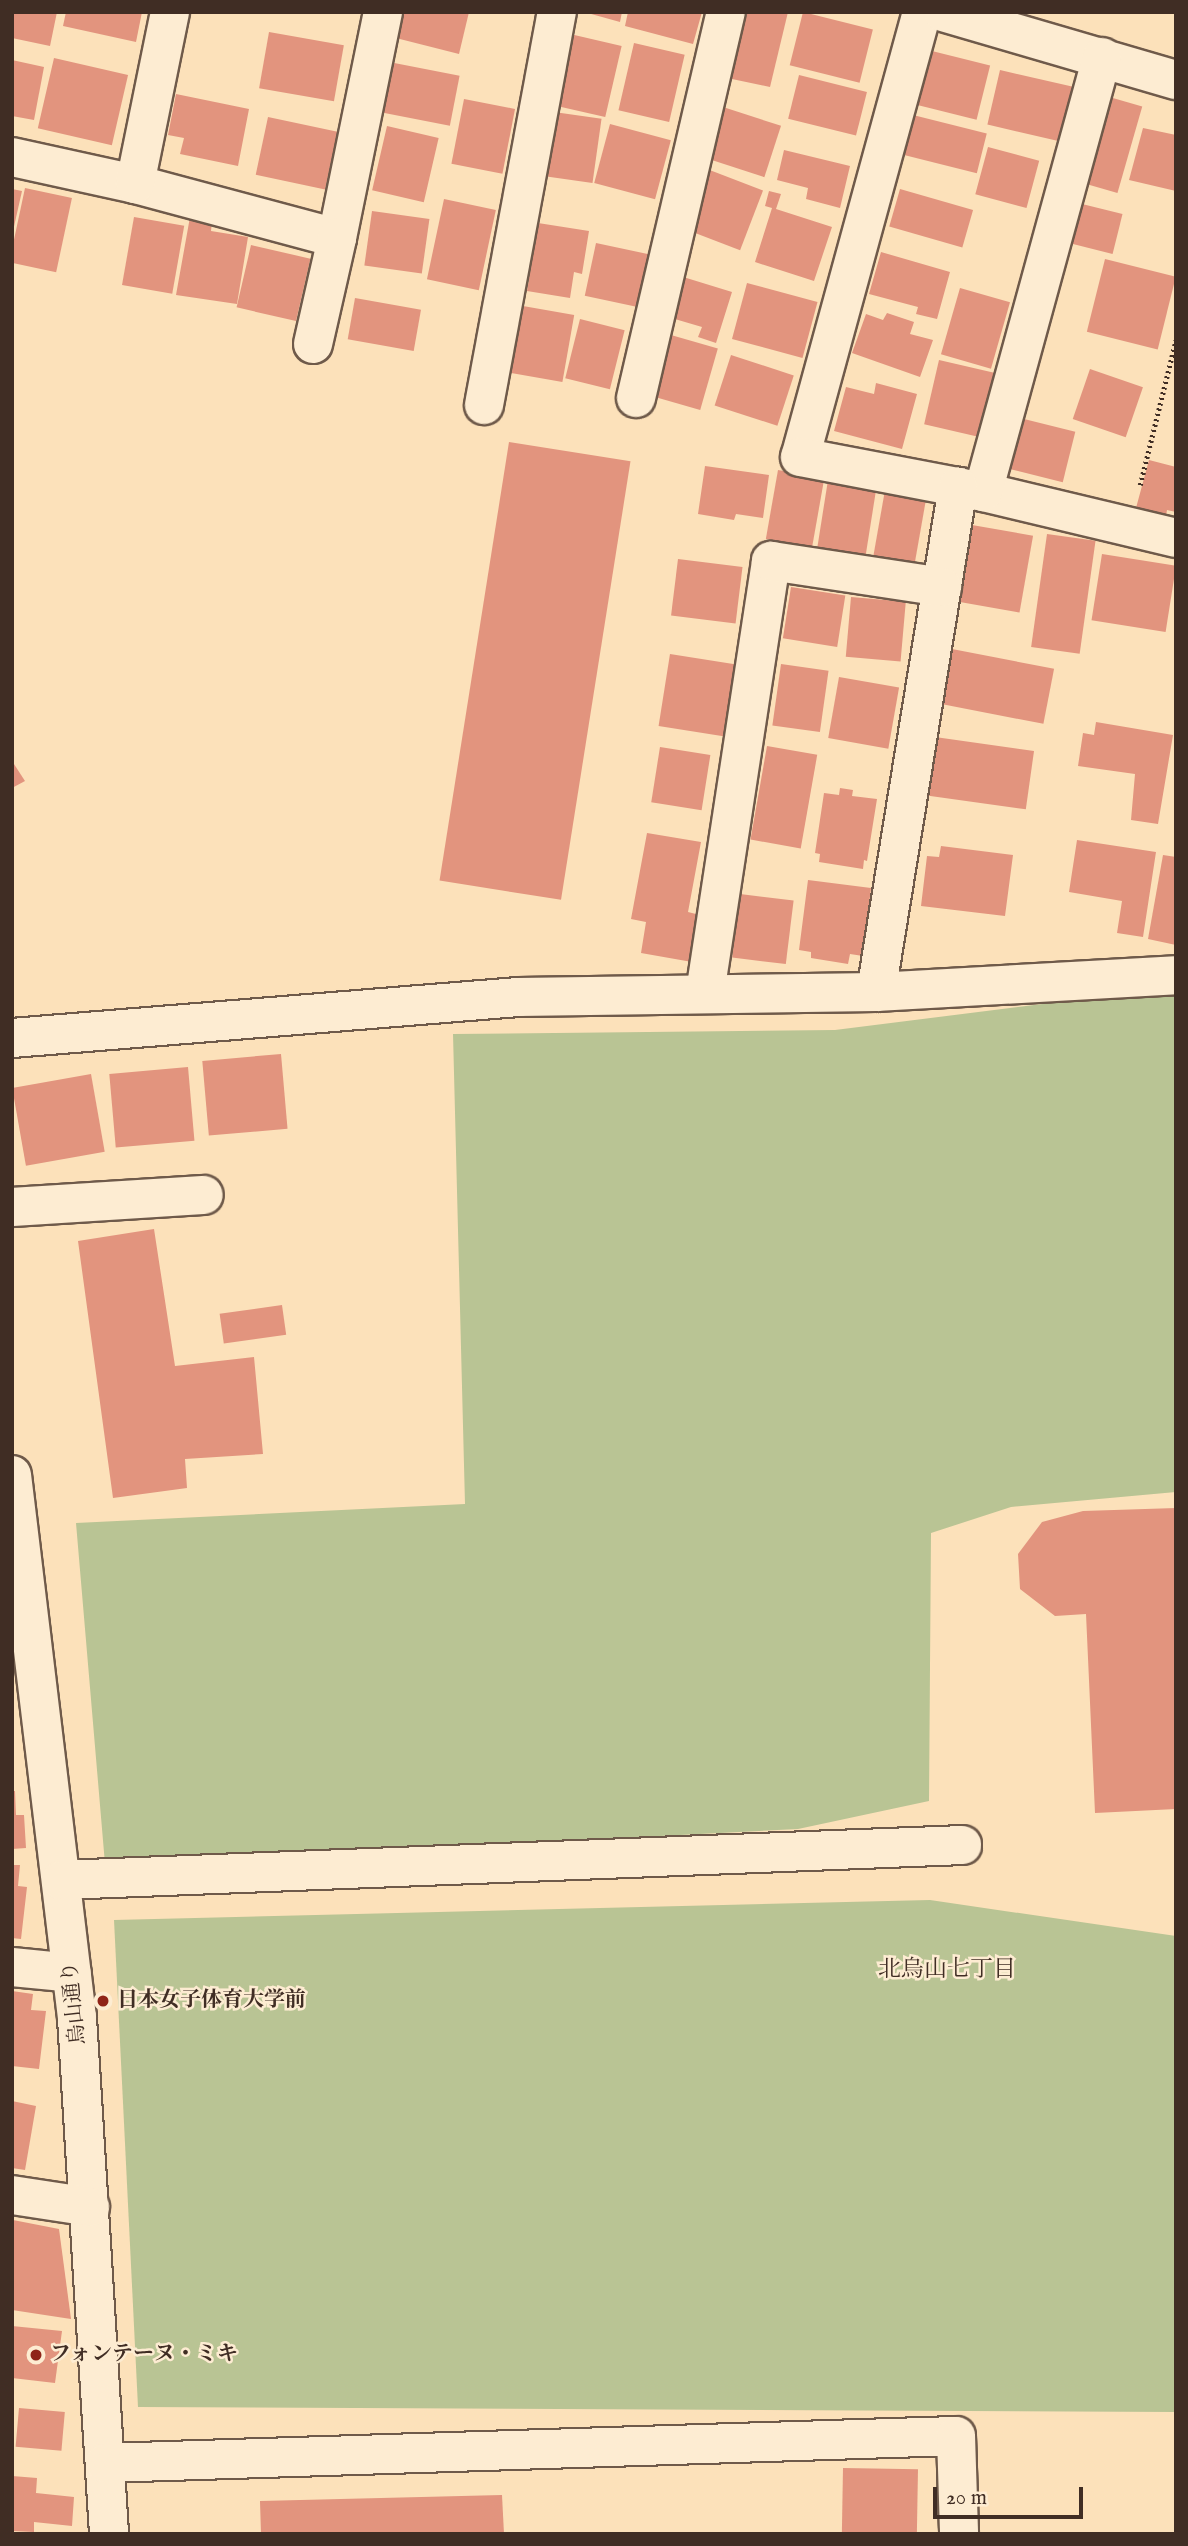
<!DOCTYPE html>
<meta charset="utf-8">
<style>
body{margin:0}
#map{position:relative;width:1188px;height:2546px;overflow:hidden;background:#fce1ba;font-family:"IM FELL English","Noto Serif JP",serif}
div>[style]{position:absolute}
.green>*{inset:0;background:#b9c494}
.building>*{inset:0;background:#e2947e;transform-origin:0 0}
.path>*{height:4.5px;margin-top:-2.25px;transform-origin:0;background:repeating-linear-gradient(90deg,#402d24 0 2px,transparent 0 5.5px)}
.roads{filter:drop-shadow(2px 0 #6f5a4a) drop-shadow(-2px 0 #6f5a4a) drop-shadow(0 2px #6f5a4a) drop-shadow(0 -2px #6f5a4a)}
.minor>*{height:38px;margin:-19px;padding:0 19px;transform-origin:19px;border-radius:19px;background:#fdecd2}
.dots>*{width:19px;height:19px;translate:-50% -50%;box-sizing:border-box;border:4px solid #fdecd2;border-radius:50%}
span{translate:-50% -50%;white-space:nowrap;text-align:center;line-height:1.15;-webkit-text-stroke:5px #fdecd2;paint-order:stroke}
.poi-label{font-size:21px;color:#402d24;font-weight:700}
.left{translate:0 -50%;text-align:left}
.street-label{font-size:21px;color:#402d24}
.neighbourhood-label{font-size:23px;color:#402d24}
.frame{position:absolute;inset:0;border:14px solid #402d24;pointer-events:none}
.scale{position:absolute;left:933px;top:2487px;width:150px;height:32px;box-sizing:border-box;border:4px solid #402d24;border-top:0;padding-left:9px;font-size:21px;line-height:24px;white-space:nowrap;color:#402d24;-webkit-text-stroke:5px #fdecd2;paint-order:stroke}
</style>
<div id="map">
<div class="green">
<div style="clip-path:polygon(1176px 996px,1176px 1492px,1011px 1507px,931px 1533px,929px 1801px,798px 1829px,105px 1864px,76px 1523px,465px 1504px,453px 1034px,835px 1030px,1058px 1002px)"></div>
<div style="clip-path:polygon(930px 1900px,1176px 1936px,1176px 2412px,138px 2407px,114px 1920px)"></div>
</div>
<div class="building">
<div style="clip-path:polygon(12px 12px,57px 12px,50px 46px,12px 38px)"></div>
<div style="clip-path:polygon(66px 12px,142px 12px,136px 42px,63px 26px)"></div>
<div style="clip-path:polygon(398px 12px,469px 12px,459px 54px,392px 37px)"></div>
<div style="clip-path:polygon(584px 12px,622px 12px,620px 22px)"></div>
<div style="clip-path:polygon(628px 12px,702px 12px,693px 44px,625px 26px)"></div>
<div style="clip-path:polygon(727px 12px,788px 12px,770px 87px,713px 75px)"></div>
<div style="left:803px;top:12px;width:72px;height:55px;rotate:14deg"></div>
<div style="left:269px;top:32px;width:76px;height:57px;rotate:10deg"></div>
<div style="left:570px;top:34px;width:53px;height:73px;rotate:13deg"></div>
<div style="left:634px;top:43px;width:52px;height:69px;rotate:13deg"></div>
<div style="left:928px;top:50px;width:64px;height:56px;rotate:14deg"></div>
<div style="left:54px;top:58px;width:76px;height:72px;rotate:13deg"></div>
<div style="clip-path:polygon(12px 60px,44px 67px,34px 120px,12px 116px)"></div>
<div style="left:384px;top:61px;width:77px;height:51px;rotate:11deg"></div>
<div style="left:1000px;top:70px;width:75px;height:56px;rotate:13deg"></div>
<div style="left:799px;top:75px;width:70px;height:45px;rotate:14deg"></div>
<div style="clip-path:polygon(176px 94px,249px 109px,238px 166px,180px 154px,184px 138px,168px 135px)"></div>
<div style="left:1099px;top:94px;width:45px;height:90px;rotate:16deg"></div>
<div style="left:464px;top:99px;width:52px;height:66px;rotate:11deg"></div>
<div style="left:723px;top:107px;width:61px;height:54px;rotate:18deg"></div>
<div style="left:554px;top:112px;width:48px;height:65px;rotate:8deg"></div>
<div style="left:913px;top:115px;width:76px;height:41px;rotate:14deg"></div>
<div style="left:268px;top:117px;width:71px;height:59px;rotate:12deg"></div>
<div style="left:610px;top:124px;width:63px;height:61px;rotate:15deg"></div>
<div style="left:387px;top:126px;width:53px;height:66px;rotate:13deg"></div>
<div style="clip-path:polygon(1143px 128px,1176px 135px,1176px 191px,1129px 180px)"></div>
<div style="left:988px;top:147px;width:53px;height:49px;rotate:15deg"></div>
<div style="clip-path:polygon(784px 150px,850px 166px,840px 208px,806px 199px,808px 188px,777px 180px)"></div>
<div style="left:707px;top:169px;width:60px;height:64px;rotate:21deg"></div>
<div style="left:25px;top:188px;width:48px;height:76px;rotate:12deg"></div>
<div style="clip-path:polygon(12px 189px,22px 191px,13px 231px,12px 231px)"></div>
<div style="left:900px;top:189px;width:76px;height:39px;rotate:16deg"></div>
<div style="clip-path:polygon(769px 191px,781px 194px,776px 209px,832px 227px,814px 281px,755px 262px,772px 208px,765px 206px)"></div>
<div style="left:444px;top:199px;width:53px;height:82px;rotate:12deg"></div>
<div style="left:1074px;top:202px;width:50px;height:41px;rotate:14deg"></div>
<div style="left:372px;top:211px;width:58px;height:55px;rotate:8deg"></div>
<div style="left:134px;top:217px;width:51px;height:69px;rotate:10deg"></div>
<div style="clip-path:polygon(190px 217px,212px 221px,211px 231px,248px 237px,237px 304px,176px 295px)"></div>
<div style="clip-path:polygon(538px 223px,589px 231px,582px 274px,574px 272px,570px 298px,527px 291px)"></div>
<div style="left:596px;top:243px;width:54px;height:54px;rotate:12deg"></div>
<div style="left:251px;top:245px;width:61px;height:64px;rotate:13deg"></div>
<div style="clip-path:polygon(881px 252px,950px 272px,937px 319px,916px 314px,918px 307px,869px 294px)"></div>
<div style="left:1105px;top:259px;width:73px;height:75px;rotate:14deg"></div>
<div style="clip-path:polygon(680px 276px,732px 292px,716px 343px,698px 337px,702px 327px,668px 317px)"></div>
<div style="left:747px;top:283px;width:73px;height:58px;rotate:15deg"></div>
<div style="left:960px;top:288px;width:52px;height:69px;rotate:16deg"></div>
<div style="left:355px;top:298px;width:67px;height:42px;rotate:10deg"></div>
<div style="left:523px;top:306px;width:52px;height:68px;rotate:10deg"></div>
<div style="clip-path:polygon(887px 313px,914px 322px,910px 334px,933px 340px,920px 377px,852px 353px,866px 314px,883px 320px)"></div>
<div style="left:580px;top:319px;width:46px;height:61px;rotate:14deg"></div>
<div style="left:664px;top:333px;width:56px;height:64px;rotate:16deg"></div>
<div style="left:731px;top:355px;width:66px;height:53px;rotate:18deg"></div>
<div style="left:939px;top:360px;width:61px;height:66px;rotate:13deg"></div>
<div style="left:1090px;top:369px;width:56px;height:53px;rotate:19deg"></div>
<div style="clip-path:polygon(876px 383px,917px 394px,902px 449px,834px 431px,846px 387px,874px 394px)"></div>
<div style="left:1020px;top:418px;width:57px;height:52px;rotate:14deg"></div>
<div style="left:509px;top:442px;width:123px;height:444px;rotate:9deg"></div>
<div style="clip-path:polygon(1149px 460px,1176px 467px,1176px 512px,1167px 510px,1166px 516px,1136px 508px)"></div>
<div style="clip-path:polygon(705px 466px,769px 475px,763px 518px,736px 514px,734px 520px,698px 514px)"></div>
<div style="left:778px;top:470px;width:47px;height:70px;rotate:10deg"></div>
<div style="left:828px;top:480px;width:49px;height:68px;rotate:9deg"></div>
<div style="left:885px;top:490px;width:42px;height:68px;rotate:10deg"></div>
<div style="left:972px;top:525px;width:62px;height:78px;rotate:10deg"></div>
<div style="left:1047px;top:534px;width:49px;height:114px;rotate:8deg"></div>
<div style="left:1102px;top:554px;width:75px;height:67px;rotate:9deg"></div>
<div style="left:678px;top:559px;width:65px;height:57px;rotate:7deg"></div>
<div style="left:791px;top:587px;width:55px;height:52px;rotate:9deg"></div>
<div style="left:851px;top:597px;width:55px;height:60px;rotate:5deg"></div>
<div style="left:952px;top:649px;width:104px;height:56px;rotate:11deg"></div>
<div style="left:670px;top:654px;width:72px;height:73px;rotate:9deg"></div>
<div style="left:781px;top:664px;width:48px;height:62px;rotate:8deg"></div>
<div style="left:839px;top:677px;width:61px;height:62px;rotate:10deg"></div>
<div style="clip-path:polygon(1096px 722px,1173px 735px,1158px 824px,1131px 820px,1135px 774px,1078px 766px,1083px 733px,1094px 735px)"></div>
<div style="left:935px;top:737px;width:100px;height:59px;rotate:8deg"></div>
<div style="left:767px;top:746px;width:51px;height:95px;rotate:10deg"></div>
<div style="left:660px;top:747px;width:51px;height:56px;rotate:9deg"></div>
<div style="clip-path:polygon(12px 761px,25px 781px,12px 788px)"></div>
<div style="clip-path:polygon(840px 788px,853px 790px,852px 796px,877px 799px,867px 861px,864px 860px,863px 869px,819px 862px,820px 854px,815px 853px,824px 793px,839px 795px)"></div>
<div style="clip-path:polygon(647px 833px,701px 842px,688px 912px,700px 915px,692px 962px,641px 953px,646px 922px,631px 919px)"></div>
<div style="clip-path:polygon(1077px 840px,1156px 852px,1143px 937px,1117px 933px,1122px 901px,1069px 892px)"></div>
<div style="clip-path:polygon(941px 846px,1013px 855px,1005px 916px,921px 906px,927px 856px,939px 857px)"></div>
<div style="clip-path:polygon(1163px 855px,1176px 857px,1176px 945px,1148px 939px)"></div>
<div style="clip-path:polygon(808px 880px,871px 888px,863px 956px,850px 954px,848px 964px,811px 958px,811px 952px,799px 950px)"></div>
<div style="left:740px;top:894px;width:54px;height:64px;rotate:7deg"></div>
<div style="left:281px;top:1054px;width:75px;height:79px;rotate:85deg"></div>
<div style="left:188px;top:1067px;width:74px;height:79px;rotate:85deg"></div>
<div style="left:91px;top:1074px;width:79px;height:80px;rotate:80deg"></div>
<div style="clip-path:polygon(154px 1229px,175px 1366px,254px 1357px,263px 1454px,185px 1459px,187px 1488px,113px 1498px,78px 1241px)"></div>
<div style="left:282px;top:1305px;width:30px;height:63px;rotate:82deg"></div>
<div style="clip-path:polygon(1176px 1508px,1176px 1809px,1095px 1813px,1086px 1614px,1055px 1616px,1020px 1589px,1018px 1554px,1042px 1522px,1083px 1511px)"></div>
<div style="clip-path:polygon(12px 1791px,15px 1791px,16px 1815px,24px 1815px,26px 1848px,12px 1849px)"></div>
<div style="clip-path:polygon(12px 1865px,20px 1865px,18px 1886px,27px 1887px,21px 1939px,12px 1938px)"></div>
<div style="clip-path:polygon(12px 1991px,33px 1994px,31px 2010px,46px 2011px,39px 2069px,12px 2066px)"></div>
<div style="clip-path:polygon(12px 2101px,36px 2106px,25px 2170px,12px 2168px)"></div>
<div style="clip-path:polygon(13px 2220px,59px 2229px,71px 2319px,12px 2310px)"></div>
<div style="clip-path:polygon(12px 2326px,62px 2331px,55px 2383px,12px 2378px)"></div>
<div style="left:19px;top:2408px;width:46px;height:39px;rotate:5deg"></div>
<div style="left:843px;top:2468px;width:75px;height:66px;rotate:1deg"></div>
<div style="clip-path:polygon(12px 2476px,37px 2478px,36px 2493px,74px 2497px,72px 2526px,34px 2522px,34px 2532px,12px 2531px)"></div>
<div style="clip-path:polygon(502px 2495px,504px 2534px,261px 2534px,260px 2501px)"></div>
</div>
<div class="path">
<div style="left:1140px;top:485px;width:149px;rotate:-76.1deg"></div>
</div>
<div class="roads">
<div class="minor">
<div style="left:922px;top:12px;width:461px;rotate:105.3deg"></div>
<div style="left:800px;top:457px;width:186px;rotate:10.8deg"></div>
<div style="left:983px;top:492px;width:198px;rotate:13.4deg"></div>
<div style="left:943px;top:12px;width:243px;rotate:16.3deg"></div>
<div style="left:12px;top:157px;width:126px;rotate:12.4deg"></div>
<div style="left:135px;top:184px;width:209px;rotate:15deg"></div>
<div style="left:337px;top:238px;width:231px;rotate:-78.5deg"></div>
<div style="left:135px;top:184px;width:176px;rotate:-78.5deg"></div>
<div style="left:313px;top:344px;width:109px;rotate:-77.2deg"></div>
<div style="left:636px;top:398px;width:396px;rotate:-76.9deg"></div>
<div style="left:484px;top:405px;width:400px;rotate:-79.5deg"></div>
<div style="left:983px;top:492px;width:451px;rotate:-74.7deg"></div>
<div style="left:876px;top:992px;width:512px;rotate:-80.78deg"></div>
<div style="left:705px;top:993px;width:437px;rotate:-81.3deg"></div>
<div style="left:771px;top:561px;width:173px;rotate:8.6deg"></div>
<div style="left:12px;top:1038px;width:508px;rotate:-4.63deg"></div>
<div style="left:518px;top:997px;width:358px;rotate:-0.8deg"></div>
<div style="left:876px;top:992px;width:300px;rotate:-3.2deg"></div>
<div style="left:12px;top:1207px;width:192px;rotate:-3.6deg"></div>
<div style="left:12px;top:1475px;width:547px;rotate:83.17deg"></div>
<div style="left:77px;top:2018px;width:517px;rotate:86.45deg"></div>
<div style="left:61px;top:1880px;width:902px;rotate:-2.22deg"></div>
<div style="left:12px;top:1967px;width:60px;rotate:5.7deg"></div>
<div style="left:12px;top:2195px;width:79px;rotate:8.7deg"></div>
<div style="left:105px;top:2463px;width:851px;rotate:-1.82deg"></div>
<div style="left:956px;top:2436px;width:98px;rotate:88.2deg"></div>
</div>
</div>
<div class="dots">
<div style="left:103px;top:2001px;background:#8f2418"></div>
<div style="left:36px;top:2355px;background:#8f2418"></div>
</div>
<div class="poi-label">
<span class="left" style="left:117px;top:2001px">日本女子体育大学前</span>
<span class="left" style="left:50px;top:2355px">フォンテーヌ・ミキ</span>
</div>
<div class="street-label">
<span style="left:75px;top:2003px;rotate:-96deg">烏山通り</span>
</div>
<div class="neighbourhood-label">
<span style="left:947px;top:1970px">北烏山七丁目</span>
</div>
<div class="frame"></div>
<div class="scale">20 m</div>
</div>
